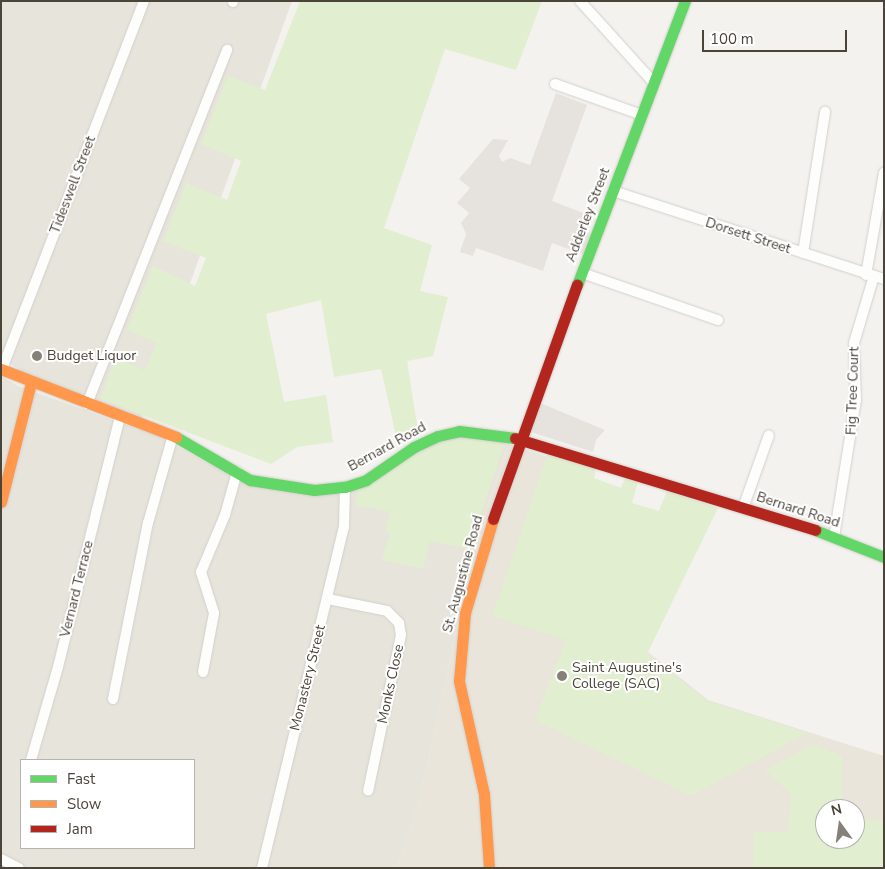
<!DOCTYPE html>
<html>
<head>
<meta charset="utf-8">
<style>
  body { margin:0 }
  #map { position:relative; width:885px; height:869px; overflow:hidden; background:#f4f2ee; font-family:"Nunito Sans",sans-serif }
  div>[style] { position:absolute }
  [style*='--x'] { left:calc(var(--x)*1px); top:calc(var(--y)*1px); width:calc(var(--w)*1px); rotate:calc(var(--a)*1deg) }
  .residential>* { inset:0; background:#e7e4dc }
  .industrial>* { inset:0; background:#e6e2de }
  .education>* { inset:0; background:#eae5da }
  .green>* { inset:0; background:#e1eecf }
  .parking>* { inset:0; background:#e6e3df }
  .roads { filter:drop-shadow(0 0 1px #d2d0cb) drop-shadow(0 0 1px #d2d0cb) }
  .street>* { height:10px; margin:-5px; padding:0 5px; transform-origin:5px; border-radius:5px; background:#fdfdfc }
  .fast>* { height:11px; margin:-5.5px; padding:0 5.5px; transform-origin:5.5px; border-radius:5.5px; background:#63d668 }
  .slow>* { height:11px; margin:-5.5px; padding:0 5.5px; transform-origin:5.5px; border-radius:5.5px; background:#ff974d }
  .jam>* { height:11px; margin:-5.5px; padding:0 5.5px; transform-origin:5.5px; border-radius:5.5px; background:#b3261e }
  .dots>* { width:14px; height:14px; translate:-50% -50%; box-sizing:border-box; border:2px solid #fff; border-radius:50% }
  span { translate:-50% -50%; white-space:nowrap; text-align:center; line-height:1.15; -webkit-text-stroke:4px #fff; paint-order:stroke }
  .street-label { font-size:14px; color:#4b4439 }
  .poi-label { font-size:14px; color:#4b4439 }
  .left { translate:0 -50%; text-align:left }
  .frame { position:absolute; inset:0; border:2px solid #4b4439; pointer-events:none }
  .legend { position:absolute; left:20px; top:759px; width:175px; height:90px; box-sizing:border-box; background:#fff; border:1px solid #b7b4b0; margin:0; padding:6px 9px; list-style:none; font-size:15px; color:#4b4439 }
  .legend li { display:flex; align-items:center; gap:10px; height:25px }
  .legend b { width:25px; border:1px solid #b7b4b0 }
  .north { position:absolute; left:815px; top:799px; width:50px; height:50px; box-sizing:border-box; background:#fff; border:1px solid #b7b4b0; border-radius:50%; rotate:346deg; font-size:14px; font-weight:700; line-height:20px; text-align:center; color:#4b4439 }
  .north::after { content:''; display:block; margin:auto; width:18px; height:22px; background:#868178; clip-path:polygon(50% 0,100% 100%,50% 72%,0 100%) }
  .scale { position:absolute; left:702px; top:30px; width:145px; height:22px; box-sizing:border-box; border:2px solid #4b4439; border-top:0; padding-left:6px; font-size:15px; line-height:18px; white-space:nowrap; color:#4b4439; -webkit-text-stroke:4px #fff; paint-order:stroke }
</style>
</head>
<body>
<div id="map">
  <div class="residential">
    <div style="clip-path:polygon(1px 1px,292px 1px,141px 419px,22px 371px,1px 358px)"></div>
    <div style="clip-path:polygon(evenodd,1px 376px,18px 386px,160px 437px,245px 483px,331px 495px,443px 438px,475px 436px,508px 444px,474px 548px,419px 803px,397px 868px,1px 868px,1px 376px,21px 760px,194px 760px,194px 848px,21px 848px,21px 760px)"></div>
  </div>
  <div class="industrial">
    <div style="clip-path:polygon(556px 93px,587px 105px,552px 201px,586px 214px,584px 231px,593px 234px,585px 255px,552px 243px,543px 271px,476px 248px,473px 256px,460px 252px,466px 234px,461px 223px,469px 213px,457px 203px,470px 188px,459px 179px,493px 139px,508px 140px,499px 156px,502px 162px,510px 158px,530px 165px)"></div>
  </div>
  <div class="education">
    <div style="clip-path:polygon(evenodd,508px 444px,576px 466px,530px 615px,648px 652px,708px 700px,884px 756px,884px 868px,397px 868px,419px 803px,474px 548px,508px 444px,825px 809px,855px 809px,855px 839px,825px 839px,825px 809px)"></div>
  </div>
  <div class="green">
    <div style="clip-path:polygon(300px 1px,542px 1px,516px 70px,445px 49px,384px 228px,432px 245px,420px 291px,448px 297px,433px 356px,407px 361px,418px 431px,396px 436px,381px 369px,334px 377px,321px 300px,266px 314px,284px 402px,326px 395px,333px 442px,297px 447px,271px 464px,100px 399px,116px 358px,145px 370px,157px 343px,127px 330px,153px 266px,195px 286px,206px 258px,163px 241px,186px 183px,227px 200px,241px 161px,201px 144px,228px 76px,265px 90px)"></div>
    <div style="clip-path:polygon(476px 438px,504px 444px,470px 549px,430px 541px,423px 569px,382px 560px,390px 533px,385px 531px,390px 512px,356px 505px,358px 490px,415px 454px,451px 440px)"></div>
    <div style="clip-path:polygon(548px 453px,596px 469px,594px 478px,621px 488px,625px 478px,638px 482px,632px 503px,659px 511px,667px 491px,718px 508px,647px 654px,707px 701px,807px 733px,691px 796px,535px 720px,566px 640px,492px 616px)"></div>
    <div style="clip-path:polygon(814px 744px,842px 756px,842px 809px,825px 809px,825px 839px,855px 839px,855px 817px,884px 821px,884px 868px,753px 868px,754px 832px,788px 832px,791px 794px,765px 770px)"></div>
  </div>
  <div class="parking">
    <div style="clip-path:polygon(538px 402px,605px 430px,596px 440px,593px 452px,531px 432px,528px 429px)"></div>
  </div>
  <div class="roads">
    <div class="street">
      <div style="--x:580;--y:1;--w:110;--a:47.9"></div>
      <div style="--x:233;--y:2;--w:1;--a:-90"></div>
      <div style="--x:555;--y:84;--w:92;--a:19.6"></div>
      <div style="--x:613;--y:191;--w:285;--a:18"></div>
      <div style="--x:803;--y:253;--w:143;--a:-81.1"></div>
      <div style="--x:582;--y:273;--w:144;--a:19.1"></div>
      <div style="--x:866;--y:275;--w:104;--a:-80"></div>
      <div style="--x:2;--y:369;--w:394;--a:-68.9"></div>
      <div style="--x:87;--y:404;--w:381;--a:-68.4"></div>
      <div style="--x:743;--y:508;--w:77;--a:-70.4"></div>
      <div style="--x:834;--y:537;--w:139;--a:-80.9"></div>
      <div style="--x:856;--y:400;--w:57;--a:-92"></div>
      <div style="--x:854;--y:343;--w:70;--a:-73.4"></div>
      <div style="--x:328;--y:599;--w:60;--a:11.5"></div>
      <div style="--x:387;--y:611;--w:17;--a:45"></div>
      <div style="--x:399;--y:623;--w:12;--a:81"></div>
      <div style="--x:401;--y:635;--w:159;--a:101.9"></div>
      <div style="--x:203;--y:672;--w:60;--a:-79.4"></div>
      <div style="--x:214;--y:613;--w:43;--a:-107.6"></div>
      <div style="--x:201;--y:572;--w:62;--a:-67.2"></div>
      <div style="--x:225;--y:515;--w:45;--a:-74.4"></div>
      <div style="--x:113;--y:699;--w:179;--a:-78.8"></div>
      <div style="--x:148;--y:523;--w:91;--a:-74.1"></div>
      <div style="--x:31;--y:760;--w:97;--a:-73.8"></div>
      <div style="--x:58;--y:667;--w:259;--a:-76.1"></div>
      <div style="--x:1;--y:859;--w:20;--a:27"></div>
      <div style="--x:262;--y:868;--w:351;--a:-76.5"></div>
      <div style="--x:344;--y:527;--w:40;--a:-88.6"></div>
    </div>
    <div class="fast">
      <div style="--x:577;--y:285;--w:304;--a:-69.2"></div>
      <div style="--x:176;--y:437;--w:86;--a:30.2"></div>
      <div style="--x:250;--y:480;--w:65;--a:8.9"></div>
      <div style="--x:314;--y:490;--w:31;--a:-6"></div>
      <div style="--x:345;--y:487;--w:22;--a:-18"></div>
      <div style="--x:366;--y:480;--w:58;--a:-34.5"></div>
      <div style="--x:414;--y:447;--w:26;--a:-25"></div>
      <div style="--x:438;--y:436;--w:22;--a:-13"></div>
      <div style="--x:459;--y:431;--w:56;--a:7.1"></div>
      <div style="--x:815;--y:530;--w:74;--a:21.4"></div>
    </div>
    <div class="slow">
      <div style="--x:1;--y:369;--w:188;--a:21.2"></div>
      <div style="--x:1;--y:502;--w:123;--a:-75.9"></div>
      <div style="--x:489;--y:868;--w:74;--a:-93.9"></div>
      <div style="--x:484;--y:794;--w:116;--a:-102.5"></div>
      <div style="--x:459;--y:681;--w:68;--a:-85"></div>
      <div style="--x:465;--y:613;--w:98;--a:-73.4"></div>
    </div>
    <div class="jam">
      <div style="--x:515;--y:438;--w:314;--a:17"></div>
      <div style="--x:493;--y:519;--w:249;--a:-70.3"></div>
    </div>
  </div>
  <div class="dots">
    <div style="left:37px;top:356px;background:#868178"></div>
    <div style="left:562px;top:676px;background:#868178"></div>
  </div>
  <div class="street-label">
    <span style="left:73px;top:185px;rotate:-69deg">Tideswell Street</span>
    <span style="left:588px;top:215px;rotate:-69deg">Adderley Street</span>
    <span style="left:748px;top:236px;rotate:18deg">Dorsett Street</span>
    <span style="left:853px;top:391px;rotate:-88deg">Fig Tree Court</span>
    <span style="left:387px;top:447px;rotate:-29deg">Bernard Road</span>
    <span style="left:798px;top:510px;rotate:18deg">Bernard Road</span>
    <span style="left:463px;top:574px;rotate:-75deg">St. Augustine Road</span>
    <span style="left:77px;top:589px;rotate:-76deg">Vernard Terrace</span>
    <span style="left:308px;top:678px;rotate:-76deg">Monastery Street</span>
    <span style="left:391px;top:684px;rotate:-78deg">Monks Close</span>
  </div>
  <div class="poi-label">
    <span class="left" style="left:47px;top:356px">Budget Liquor</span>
    <span class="left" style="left:572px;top:676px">Saint Augustine's<br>College (SAC)</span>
  </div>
  <div class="frame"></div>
  <ul class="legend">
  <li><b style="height:6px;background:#63d668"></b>Fast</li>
  <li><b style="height:6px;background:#ff974d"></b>Slow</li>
  <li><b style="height:6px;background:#b3261e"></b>Jam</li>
  </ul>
  <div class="north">N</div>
  <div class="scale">100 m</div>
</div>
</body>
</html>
